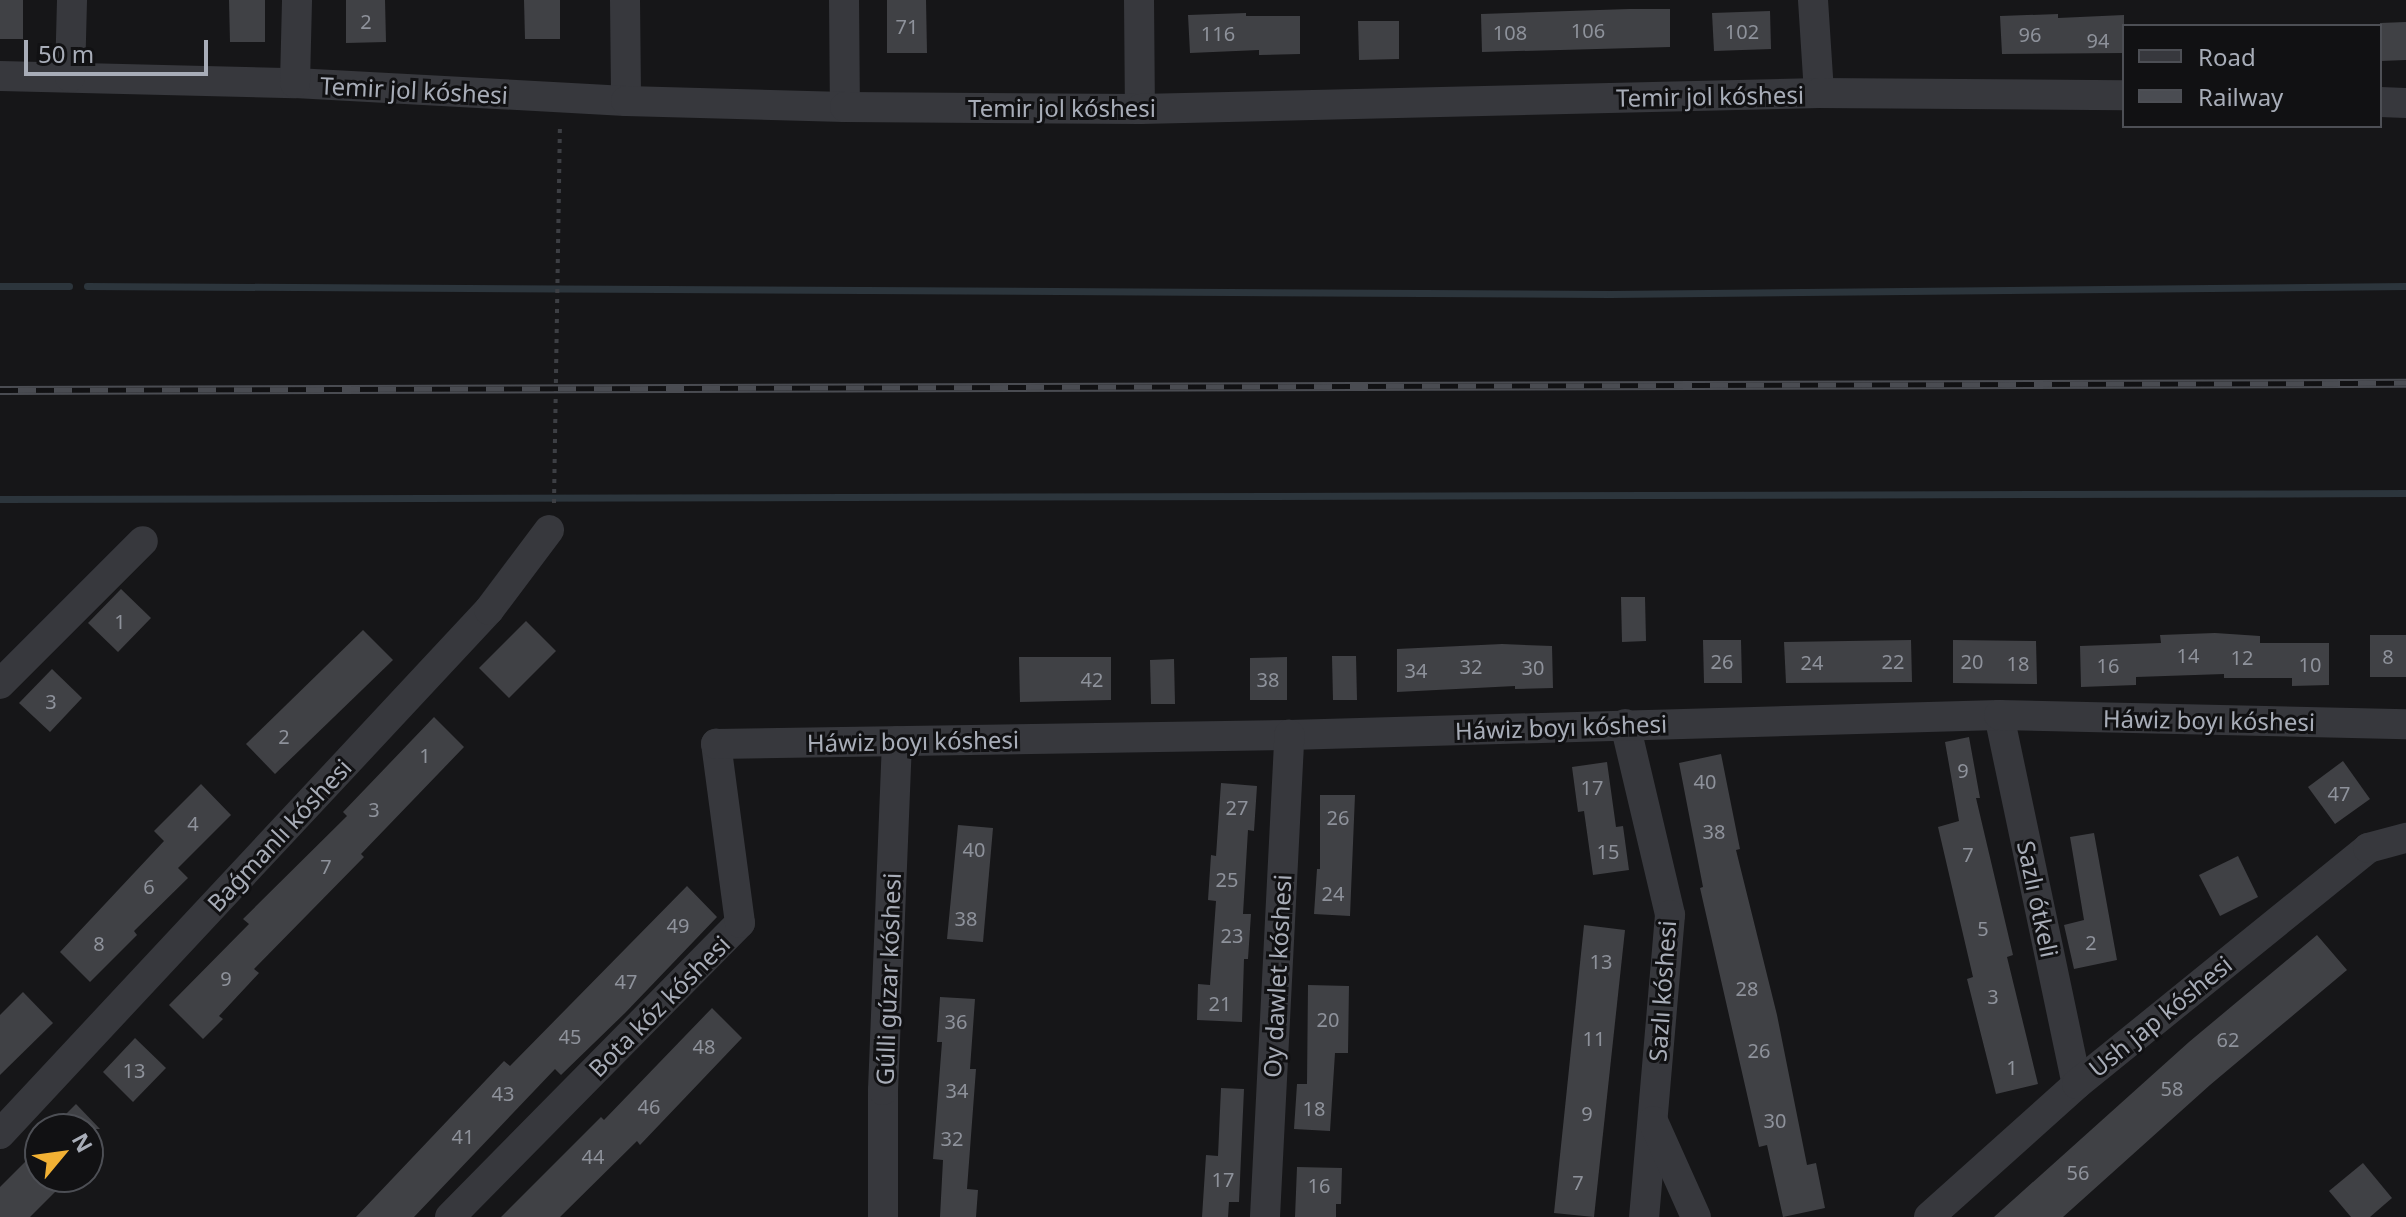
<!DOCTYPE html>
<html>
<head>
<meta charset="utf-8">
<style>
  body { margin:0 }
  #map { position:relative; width:2406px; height:1217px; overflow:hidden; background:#161618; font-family:"Noto Sans",sans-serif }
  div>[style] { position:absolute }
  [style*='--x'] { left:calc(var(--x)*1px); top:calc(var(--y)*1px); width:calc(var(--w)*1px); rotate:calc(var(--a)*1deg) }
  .stream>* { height:7px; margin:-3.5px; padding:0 3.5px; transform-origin:3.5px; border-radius:3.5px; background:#2c353c }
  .building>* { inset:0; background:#404145 }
  .path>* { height:4px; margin-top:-2px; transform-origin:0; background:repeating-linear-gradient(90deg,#3d3f44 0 4px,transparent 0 10px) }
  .minor>* { height:30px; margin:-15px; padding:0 15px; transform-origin:15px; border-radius:15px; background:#37383d }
  .rail>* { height:9px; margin-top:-4.5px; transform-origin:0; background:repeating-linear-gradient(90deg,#111113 0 18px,#4a4c52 0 36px); box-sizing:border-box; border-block:2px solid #4a4c52 }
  span { translate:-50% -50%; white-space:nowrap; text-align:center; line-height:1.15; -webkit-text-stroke:6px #111113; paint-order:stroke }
  .number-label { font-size:20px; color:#8e929b }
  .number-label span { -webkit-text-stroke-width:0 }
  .street-label { font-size:24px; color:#a8adb8 }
  .legend { position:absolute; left:2122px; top:24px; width:260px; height:104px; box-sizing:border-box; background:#111113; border:2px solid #4d4f55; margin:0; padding:10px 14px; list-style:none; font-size:24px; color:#a8adb8 }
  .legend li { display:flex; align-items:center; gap:16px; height:40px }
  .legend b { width:40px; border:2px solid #4d4f55 }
  .north { position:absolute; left:24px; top:1113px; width:80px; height:80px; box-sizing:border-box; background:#111113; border:2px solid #4d4f55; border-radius:50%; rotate:61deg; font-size:22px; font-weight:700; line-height:32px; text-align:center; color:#a8adb8 }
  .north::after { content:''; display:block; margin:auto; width:28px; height:36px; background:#f2b134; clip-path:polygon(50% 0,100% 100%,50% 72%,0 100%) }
  .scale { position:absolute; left:24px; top:40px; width:184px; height:36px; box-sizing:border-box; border:4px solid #a8adb8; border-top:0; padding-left:10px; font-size:24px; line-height:28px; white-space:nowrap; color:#a8adb8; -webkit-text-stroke:6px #111113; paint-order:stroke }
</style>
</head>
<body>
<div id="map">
  <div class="stream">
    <div style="--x:0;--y:286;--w:69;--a:0"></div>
    <div style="--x:87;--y:286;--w:1523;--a:0.3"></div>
    <div style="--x:1610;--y:294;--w:796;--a:-0.58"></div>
    <div style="--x:0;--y:499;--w:2406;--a:-0.14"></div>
  </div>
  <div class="building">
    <div style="clip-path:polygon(0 0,23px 0,23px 39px,0 39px)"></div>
    <div style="clip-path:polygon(229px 0,265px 0,265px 42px,230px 42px)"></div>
    <div style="clip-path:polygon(346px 0,385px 0,386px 42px,346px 43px)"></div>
    <div style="clip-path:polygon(524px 0,560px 0,560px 39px,525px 39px)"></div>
    <div style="clip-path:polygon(887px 0,926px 0,927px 53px,887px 53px)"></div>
    <div style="clip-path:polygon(1629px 9px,1670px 9px,1670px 47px,1482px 52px,1481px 14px)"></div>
    <div style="clip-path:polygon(1770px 11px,1771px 49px,1714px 51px,1712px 13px)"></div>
    <div style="clip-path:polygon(1246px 13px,1246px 16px,1300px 16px,1300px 54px,1259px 55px,1259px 50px,1190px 53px,1188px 15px)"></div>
    <div style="clip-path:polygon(2058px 14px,2058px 18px,2124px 15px,2124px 53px,2002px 54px,2000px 16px)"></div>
    <div style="clip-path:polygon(1358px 21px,1399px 21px,1399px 59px,1359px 60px)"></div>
    <div style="clip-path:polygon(2406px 22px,2406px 60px,2380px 61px,2380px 23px)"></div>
    <div style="clip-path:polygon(121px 589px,151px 618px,118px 652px,88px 623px)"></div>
    <div style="clip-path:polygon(1621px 597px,1645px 597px,1646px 641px,1622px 642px)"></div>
    <div style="clip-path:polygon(526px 621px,556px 651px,509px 698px,479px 668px)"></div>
    <div style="clip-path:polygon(363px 630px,393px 660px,275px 774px,246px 744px)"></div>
    <div style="clip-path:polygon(2215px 633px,2260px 636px,2260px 643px,2329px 643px,2329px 685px,2292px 686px,2292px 678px,2224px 678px,2224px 674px,2136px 677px,2136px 685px,2081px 687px,2080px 646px,2161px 643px,2160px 635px)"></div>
    <div style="clip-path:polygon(2370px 635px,2406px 635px,2406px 677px,2370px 677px)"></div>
    <div style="clip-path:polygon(1703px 640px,1741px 640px,1742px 683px,1704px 683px)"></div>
    <div style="clip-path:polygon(1911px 640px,1912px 682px,1786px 683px,1784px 642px)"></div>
    <div style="clip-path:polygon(1953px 640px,2036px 641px,2037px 684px,1953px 683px)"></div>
    <div style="clip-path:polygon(1502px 644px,1552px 646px,1553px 688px,1515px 689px,1515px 686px,1397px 692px,1397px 649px)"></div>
    <div style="clip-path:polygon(1332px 656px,1356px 656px,1357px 700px,1333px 700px)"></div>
    <div style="clip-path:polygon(1019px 657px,1111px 657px,1111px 700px,1020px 702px)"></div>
    <div style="clip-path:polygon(1287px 657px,1287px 700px,1250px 700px,1250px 658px)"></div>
    <div style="clip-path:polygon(1174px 659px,1175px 704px,1151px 704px,1150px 660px)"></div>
    <div style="clip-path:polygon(52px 669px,82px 698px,50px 732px,19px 703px)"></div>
    <div style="clip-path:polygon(434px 717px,464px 747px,361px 854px,364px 857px,254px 969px,259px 973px,219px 1016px,223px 1019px,203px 1039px,169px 1005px,249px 924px,243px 919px,347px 816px,343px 812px)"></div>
    <div style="clip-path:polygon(1969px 737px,1980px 798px,1976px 798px,2013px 955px,2007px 957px,2038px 1084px,1996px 1094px,1967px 979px,1973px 977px,1938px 827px,1959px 821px,1945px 742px)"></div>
    <div style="clip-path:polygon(1721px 754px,1740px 849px,1736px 850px,1777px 1015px,1807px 1165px,1816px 1163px,1825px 1208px,1783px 1217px,1767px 1145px,1759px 1147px,1700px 888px,1703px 887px,1679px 763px)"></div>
    <div style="clip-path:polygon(2343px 761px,2370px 799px,2335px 824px,2308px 787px)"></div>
    <div style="clip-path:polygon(1607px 762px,1616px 827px,1623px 826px,1629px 870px,1593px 875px,1584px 811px,1578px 812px,1572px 767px)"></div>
    <div style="clip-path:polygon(1221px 783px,1257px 786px,1254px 831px,1248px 830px,1243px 914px,1251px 914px,1248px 959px,1244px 959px,1242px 1022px,1197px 1020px,1198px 984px,1210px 985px,1216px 901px,1208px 900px,1211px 855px,1216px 856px)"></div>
    <div style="clip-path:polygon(201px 784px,231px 815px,178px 868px,188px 878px,134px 931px,137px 935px,90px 982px,60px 952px,164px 841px,154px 831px)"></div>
    <div style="clip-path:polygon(1320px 795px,1355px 795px,1350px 916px,1314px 914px,1317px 869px,1320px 869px)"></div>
    <div style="clip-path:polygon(958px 825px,993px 828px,983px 942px,947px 939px)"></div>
    <div style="clip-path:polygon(2094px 833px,2117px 960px,2074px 969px,2064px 925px,2084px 920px,2070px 837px)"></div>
    <div style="clip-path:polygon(2238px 856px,2258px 897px,2220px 916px,2199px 875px)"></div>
    <div style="clip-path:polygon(687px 886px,717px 917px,625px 1013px,561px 1075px,555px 1069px,414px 1217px,356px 1217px,504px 1061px,510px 1066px)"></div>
    <div style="clip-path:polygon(1584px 925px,1625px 930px,1594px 1217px,1554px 1213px)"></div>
    <div style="clip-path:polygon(2317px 935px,2347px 970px,2210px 1085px,2063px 1217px,1994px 1217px,2189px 1042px)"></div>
    <div style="clip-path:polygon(1308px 985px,1349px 986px,1348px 1053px,1335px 1053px,1330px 1131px,1294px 1129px,1297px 1084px,1307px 1084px)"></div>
    <div style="clip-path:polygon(23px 992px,53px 1023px,0 1075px,0 1015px)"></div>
    <div style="clip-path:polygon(940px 997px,975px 999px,970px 1069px,976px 1069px,967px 1189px,978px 1190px,976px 1217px,940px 1217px,943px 1160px,933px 1159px,942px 1042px,937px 1042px)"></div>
    <div style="clip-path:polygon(712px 1008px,742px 1038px,640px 1145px,637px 1141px,560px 1217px,501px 1217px,601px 1117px,604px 1120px)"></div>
    <div style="clip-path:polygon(135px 1038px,166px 1068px,133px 1102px,103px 1072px)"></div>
    <div style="clip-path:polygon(1221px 1088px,1244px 1089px,1239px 1202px,1229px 1202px,1228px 1217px,1202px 1217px,1206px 1155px,1218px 1156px)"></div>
    <div style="clip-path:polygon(76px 1104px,100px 1129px,51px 1129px)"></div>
    <div style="clip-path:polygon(40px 1147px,40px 1177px,51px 1177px,60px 1187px,30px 1217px,0 1217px,0 1187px)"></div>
    <div style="clip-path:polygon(2363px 1163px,2392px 1198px,2370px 1217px,2351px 1217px,2329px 1191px)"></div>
    <div style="clip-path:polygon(1297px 1167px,1342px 1168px,1341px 1204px,1336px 1204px,1336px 1217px,1295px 1217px)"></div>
  </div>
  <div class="path">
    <div style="--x:554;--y:503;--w:379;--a:-89.1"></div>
  </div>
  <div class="minor">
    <div style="--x:625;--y:0;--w:101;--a:89.4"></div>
    <div style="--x:844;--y:0;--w:107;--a:89.5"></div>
    <div style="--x:1139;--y:0;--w:109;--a:89.5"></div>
    <div style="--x:1813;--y:0;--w:93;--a:86.3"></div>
    <div style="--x:0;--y:76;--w:295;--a:1.4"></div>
    <div style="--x:295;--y:83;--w:331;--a:3.1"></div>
    <div style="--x:626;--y:101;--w:219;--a:1.6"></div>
    <div style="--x:845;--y:107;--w:295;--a:0.4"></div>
    <div style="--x:1140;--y:109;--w:679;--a:-1.35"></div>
    <div style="--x:1819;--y:93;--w:305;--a:0.4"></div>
    <div style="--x:70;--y:77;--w:77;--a:-88.5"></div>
    <div style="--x:295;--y:83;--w:83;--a:-88.6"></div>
    <div style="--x:2380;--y:102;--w:26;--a:2"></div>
    <div style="--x:0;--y:684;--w:202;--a:-45"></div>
    <div style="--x:1999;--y:715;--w:377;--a:78.1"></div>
    <div style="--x:1625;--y:724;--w:196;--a:76.7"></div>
    <div style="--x:1670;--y:915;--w:303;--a:94.9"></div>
    <div style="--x:1653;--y:1121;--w:105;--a:65.9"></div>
    <div style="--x:0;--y:1134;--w:717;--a:-46.98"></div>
    <div style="--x:489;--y:610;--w:100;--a:-53.1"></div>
    <div style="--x:450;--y:1217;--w:413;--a:-45.4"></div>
    <div style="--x:740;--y:923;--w:181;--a:-97.6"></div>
    <div style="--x:716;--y:744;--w:573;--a:-0.9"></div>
    <div style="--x:1289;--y:735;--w:710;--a:-1.61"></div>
    <div style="--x:1999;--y:715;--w:407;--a:1.3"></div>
    <div style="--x:883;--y:1217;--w:127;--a:-90"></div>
    <div style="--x:883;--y:1090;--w:349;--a:-87.7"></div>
    <div style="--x:1265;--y:1217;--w:483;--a:-87.1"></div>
    <div style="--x:1929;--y:1217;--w:199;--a:-41.9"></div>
    <div style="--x:2077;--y:1084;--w:375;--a:-39"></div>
    <div style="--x:2368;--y:848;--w:39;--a:-15"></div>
  </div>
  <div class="rail">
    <div style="--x:0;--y:390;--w:2406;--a:-0.17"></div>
  </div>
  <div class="number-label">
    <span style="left:366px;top:21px">2</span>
    <span style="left:907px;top:26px">71</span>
    <span style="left:1588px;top:30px">106</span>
    <span style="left:1742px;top:31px">102</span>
    <span style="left:1510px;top:32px">108</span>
    <span style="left:1218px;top:33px">116</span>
    <span style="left:2030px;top:34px">96</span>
    <span style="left:2098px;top:40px">94</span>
    <span style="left:120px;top:621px">1</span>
    <span style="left:2188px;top:655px">14</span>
    <span style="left:2388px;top:656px">8</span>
    <span style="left:2242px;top:657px">12</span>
    <span style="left:1722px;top:661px">26</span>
    <span style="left:1893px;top:661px">22</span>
    <span style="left:1972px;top:661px">20</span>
    <span style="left:1812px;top:662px">24</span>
    <span style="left:2018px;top:663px">18</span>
    <span style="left:2310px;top:664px">10</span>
    <span style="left:2108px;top:665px">16</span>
    <span style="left:1471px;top:666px">32</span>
    <span style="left:1533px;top:667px">30</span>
    <span style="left:1416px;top:670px">34</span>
    <span style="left:1092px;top:679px">42</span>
    <span style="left:1268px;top:679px">38</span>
    <span style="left:51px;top:701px">3</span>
    <span style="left:284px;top:736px">2</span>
    <span style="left:425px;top:755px">1</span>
    <span style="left:1963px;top:770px">9</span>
    <span style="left:1705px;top:781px">40</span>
    <span style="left:1592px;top:787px">17</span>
    <span style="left:2339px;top:793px">47</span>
    <span style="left:1237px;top:807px">27</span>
    <span style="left:374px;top:809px">3</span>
    <span style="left:1338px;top:817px">26</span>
    <span style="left:193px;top:823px">4</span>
    <span style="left:1714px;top:831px">38</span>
    <span style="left:974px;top:849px">40</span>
    <span style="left:1608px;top:851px">15</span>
    <span style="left:1968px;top:854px">7</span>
    <span style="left:326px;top:866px">7</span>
    <span style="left:1227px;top:879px">25</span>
    <span style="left:149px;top:886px">6</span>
    <span style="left:1333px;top:893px">24</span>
    <span style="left:966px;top:918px">38</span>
    <span style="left:678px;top:925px">49</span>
    <span style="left:1983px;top:928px">5</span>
    <span style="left:1232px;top:935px">23</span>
    <span style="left:2091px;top:942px">2</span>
    <span style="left:99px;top:943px">8</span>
    <span style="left:1601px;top:961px">13</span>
    <span style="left:226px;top:978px">9</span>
    <span style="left:626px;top:981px">47</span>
    <span style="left:1747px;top:988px">28</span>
    <span style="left:1993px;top:996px">3</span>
    <span style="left:1220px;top:1003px">21</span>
    <span style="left:1328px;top:1019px">20</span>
    <span style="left:956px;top:1021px">36</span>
    <span style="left:570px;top:1036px">45</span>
    <span style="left:1594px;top:1038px">11</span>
    <span style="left:2228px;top:1039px">62</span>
    <span style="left:704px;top:1046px">48</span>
    <span style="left:1759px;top:1050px">26</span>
    <span style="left:2012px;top:1067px">1</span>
    <span style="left:134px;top:1070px">13</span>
    <span style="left:2172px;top:1088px">58</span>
    <span style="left:957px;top:1090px">34</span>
    <span style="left:503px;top:1093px">43</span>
    <span style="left:649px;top:1106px">46</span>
    <span style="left:1314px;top:1108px">18</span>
    <span style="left:1587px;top:1113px">9</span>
    <span style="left:1775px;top:1120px">30</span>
    <span style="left:463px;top:1136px">41</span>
    <span style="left:952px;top:1138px">32</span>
    <span style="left:593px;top:1156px">44</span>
    <span style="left:2078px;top:1172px">56</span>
    <span style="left:1223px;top:1179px">17</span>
    <span style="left:1578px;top:1182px">7</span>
    <span style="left:1319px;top:1185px">16</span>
  </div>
  <div class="street-label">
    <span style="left:414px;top:90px;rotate:3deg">Temir jol kóshesi</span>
    <span style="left:1710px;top:96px;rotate:-1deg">Temir jol kóshesi</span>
    <span style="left:1062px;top:108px">Temir jol kóshesi</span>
    <span style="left:2209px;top:720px;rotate:1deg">Háwiz boyı kóshesi</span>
    <span style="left:1561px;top:727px;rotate:-2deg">Háwiz boyı kóshesi</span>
    <span style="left:913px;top:741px;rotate:-1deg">Háwiz boyı kóshesi</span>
    <span style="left:279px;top:835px;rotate:-47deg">Baǵmanlı kóshesi</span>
    <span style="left:2038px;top:899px;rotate:78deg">Sazlı ótkeli</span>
    <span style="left:1277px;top:976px;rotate:-87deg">Oy dawlet kóshesi</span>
    <span style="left:888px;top:979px;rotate:-88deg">Gúlli gúzar kóshesi</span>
    <span style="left:1662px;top:991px;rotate:-86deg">Sazlı kóshesi</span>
    <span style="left:659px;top:1006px;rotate:-45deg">Bota kóz kóshesi</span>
    <span style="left:2160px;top:1016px;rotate:-39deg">Ush jap kóshesi</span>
  </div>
  <ul class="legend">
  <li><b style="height:10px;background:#37383d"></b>Road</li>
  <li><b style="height:10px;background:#4a4c52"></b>Railway</li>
  </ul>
  <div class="north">N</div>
  <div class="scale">50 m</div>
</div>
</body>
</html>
